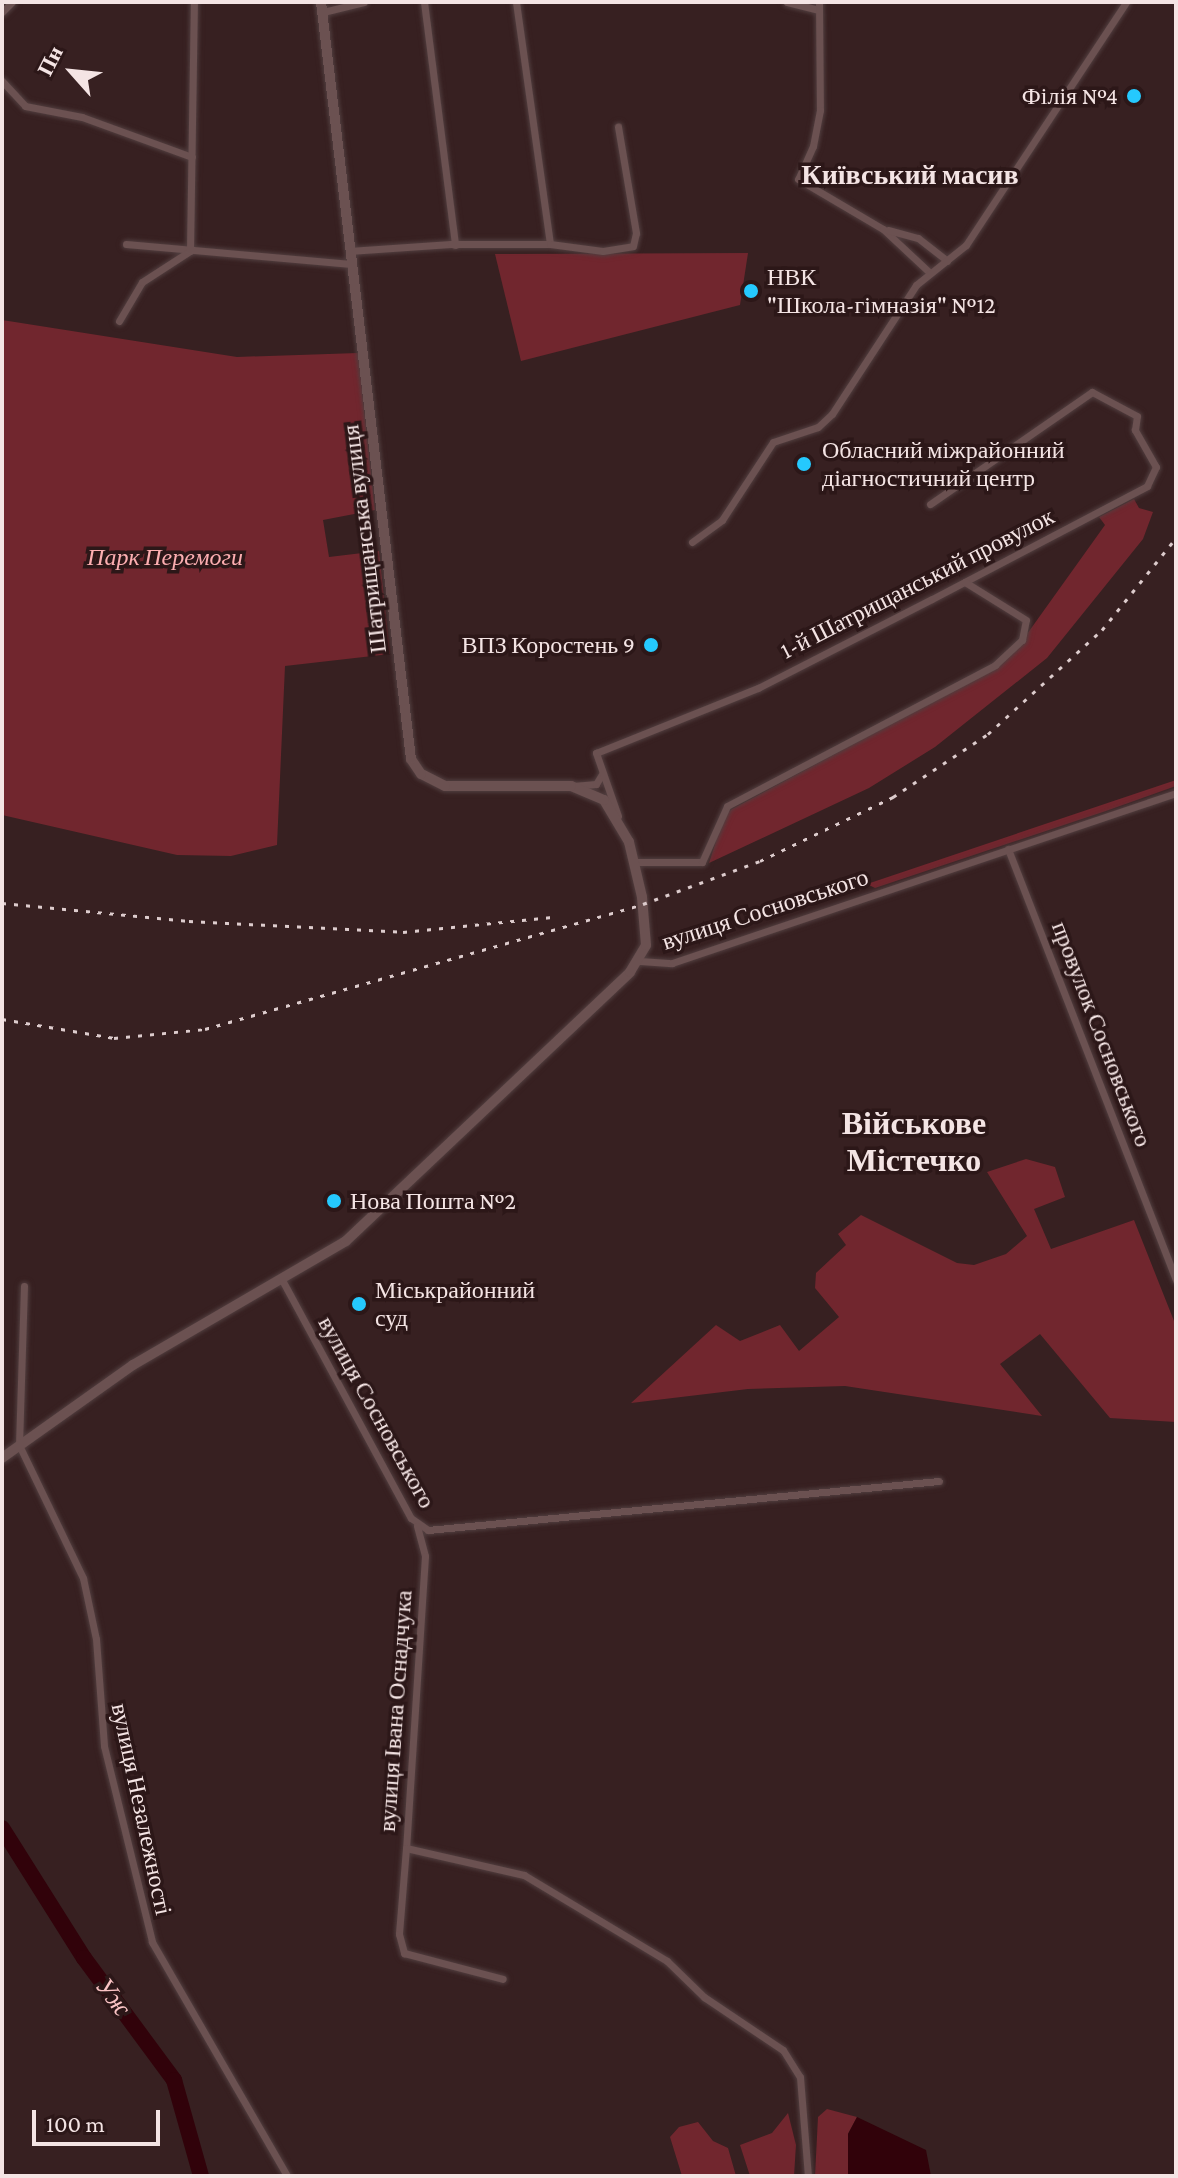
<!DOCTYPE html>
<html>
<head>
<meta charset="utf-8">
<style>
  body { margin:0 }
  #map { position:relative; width:1178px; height:2178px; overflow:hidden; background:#372021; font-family:"Crimson Pro",serif }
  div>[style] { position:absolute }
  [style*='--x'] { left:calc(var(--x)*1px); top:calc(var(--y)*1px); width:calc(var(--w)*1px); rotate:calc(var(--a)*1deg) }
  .green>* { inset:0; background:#71262e }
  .water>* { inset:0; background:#31020a }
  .river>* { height:16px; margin:-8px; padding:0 8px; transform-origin:8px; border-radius:8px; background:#31020a }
  .roads { filter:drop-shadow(0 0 2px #513e3f) drop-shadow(0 0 2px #513e3f) }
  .street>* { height:7px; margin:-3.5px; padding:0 3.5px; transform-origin:3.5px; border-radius:3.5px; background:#6b5151 }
  .secondary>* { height:10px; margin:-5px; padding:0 5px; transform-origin:5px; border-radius:5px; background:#6b5151 }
  .rail>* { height:3px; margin-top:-1.5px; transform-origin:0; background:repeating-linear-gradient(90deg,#ddcccd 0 4px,transparent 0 12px) }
  .dots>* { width:22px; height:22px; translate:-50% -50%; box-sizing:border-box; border:4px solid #2c1718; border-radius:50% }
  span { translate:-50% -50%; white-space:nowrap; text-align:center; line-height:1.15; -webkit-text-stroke:7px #2c1718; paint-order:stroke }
  .poi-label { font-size:24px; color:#f4e4e4 }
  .right { translate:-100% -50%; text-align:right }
  .left { translate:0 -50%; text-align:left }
  .street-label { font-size:24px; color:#f4e4e4 }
  .park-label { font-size:24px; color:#fdaeb1; font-style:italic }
  .water-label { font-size:26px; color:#fcc5c6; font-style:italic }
  .quarter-label { font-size:28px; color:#f4e4e4; font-weight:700 }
  .district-label { font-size:32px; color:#f4e4e4; font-weight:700 }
  .frame { position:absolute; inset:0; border:4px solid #f4e4e4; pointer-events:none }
  .north { position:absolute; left:32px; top:32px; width:80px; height:80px; -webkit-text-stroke:6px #2c1718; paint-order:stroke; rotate:297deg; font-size:22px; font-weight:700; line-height:32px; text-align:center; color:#f4e4e4 }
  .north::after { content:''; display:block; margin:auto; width:28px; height:36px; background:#f4e4e4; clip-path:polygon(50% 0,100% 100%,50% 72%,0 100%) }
  .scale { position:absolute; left:32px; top:2110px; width:128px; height:36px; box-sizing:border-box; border:4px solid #f4e4e4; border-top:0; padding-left:10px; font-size:24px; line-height:28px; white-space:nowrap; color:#f4e4e4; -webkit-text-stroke:6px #2c1718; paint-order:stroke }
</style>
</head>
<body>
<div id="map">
  <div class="green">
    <div style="clip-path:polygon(748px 253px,740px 305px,521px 361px,495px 254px)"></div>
    <div style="clip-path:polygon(2px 320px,237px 357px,358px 353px,375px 510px,323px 520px,329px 557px,379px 551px,390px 654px,285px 666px,277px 845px,231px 856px,177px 855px,2px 815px)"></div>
    <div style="clip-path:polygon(1134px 499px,1139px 508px,1153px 512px,1143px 539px,1047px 658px,935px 747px,869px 788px,709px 863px,724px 816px,732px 809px,996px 668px,1017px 648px,1105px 525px,1099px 517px)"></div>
    <div style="clip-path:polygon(1176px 780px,1176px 786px,1106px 811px,875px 888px,867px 884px)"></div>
    <div style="clip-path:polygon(1026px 1159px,1055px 1167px,1065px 1197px,1034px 1209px,1051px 1249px,1134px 1220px,1176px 1326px,1176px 1422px,1110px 1418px,1040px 1334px,1000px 1364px,1042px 1416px,845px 1386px,748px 1389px,631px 1403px,716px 1325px,740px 1341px,780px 1325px,799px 1351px,839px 1317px,815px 1288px,816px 1273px,846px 1245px,838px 1234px,861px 1215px,957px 1263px,974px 1265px,1006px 1254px,1027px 1236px,987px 1172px)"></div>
    <div style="clip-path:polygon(827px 2109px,857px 2117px,848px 2134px,848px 2176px,815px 2176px,818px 2117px)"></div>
    <div style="clip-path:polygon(788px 2113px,796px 2145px,794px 2176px,750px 2176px,740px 2145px,772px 2133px)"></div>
    <div style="clip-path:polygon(698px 2122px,713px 2141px,728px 2148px,736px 2176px,682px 2176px,670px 2137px,679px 2127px)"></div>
  </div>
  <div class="water">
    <div style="clip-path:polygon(857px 2117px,926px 2150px,931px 2176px,848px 2176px,848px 2134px)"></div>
  </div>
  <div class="river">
    <div style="--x:2;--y:1828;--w:154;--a:57.8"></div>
    <div style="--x:84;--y:1958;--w:152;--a:53.6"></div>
    <div style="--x:174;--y:2080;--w:100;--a:74.3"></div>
  </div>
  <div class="roads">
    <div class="street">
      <div style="--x:424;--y:2;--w:245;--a:82.7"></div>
      <div style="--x:516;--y:2;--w:244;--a:82"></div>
      <div style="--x:787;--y:2;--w:33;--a:14"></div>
      <div style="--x:819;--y:2;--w:108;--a:89.5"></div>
      <div style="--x:820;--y:110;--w:37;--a:101"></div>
      <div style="--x:813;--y:146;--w:36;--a:114"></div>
      <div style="--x:798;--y:179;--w:99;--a:30.5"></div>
      <div style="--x:883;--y:229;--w:63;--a:43.1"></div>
      <div style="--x:2;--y:12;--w:14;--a:-45"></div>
      <div style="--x:323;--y:12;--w:42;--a:-13.7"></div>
      <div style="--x:2;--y:81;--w:34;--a:47"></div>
      <div style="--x:25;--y:106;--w:58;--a:10.9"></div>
      <div style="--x:82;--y:117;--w:117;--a:20"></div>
      <div style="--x:888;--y:230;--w:31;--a:15"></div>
      <div style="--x:918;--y:238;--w:37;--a:38"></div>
      <div style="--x:126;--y:244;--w:226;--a:5.1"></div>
      <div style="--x:349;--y:251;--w:102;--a:-3.9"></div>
      <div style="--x:451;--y:244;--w:99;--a:0"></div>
      <div style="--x:550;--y:244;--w:53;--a:7.5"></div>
      <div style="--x:603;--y:251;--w:30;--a:-9"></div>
      <div style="--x:633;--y:246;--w:13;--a:-77"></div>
      <div style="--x:636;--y:233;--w:108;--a:-99.6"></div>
      <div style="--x:119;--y:321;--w:45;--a:-59.5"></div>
      <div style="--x:142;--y:282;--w:57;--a:-32.9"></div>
      <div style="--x:190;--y:251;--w:249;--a:-89.1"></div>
      <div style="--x:692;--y:542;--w:37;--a:-36"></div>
      <div style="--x:722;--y:520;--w:93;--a:-56.8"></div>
      <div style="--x:773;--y:442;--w:47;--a:-18.4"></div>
      <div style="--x:818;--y:427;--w:19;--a:-43"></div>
      <div style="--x:832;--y:414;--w:154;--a:-56.9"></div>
      <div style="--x:916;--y:285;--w:64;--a:-38.7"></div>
      <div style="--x:966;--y:245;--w:291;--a:-56.6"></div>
      <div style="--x:573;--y:786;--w:23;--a:-5"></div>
      <div style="--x:596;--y:784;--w:12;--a:-59"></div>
      <div style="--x:618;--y:816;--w:67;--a:-109.2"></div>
      <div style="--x:596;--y:753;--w:175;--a:-21.9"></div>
      <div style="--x:758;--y:688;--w:195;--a:-27.1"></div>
      <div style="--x:932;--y:599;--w:243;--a:-27.7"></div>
      <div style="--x:1147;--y:486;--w:21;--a:-65"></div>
      <div style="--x:1156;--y:467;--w:43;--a:-119.6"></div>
      <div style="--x:1135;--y:430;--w:14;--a:-82"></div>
      <div style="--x:1137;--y:416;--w:51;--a:-151.9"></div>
      <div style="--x:1092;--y:392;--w:197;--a:145.3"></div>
      <div style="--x:1008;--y:849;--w:462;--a:68.7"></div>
      <div style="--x:633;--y:862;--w:69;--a:0"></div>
      <div style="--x:702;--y:862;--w:61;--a:-65.9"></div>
      <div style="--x:727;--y:806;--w:303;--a:-27.7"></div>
      <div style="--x:995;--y:665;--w:37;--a:-43"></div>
      <div style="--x:1022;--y:640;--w:20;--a:-79"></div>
      <div style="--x:1026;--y:620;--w:72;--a:-148.1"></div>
      <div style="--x:640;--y:961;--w:32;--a:4"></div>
      <div style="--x:672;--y:963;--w:532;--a:-18.64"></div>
      <div style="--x:281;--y:1278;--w:273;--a:61.6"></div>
      <div style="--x:411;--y:1518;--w:21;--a:35"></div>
      <div style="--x:428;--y:1530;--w:513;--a:-5.48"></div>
      <div style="--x:24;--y:1286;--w:159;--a:91.8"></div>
      <div style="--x:19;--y:1445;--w:148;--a:64.3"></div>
      <div style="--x:83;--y:1578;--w:62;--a:78"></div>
      <div style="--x:96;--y:1639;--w:107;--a:85.7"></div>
      <div style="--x:104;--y:1746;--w:202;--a:76.2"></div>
      <div style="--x:152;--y:1942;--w:270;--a:60"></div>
      <div style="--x:417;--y:1526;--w:31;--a:75"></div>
      <div style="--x:425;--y:1556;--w:293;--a:93.7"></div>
      <div style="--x:406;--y:1848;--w:121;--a:12.9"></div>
      <div style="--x:524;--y:1875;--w:167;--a:31"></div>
      <div style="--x:667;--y:1961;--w:52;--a:44.2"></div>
      <div style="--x:704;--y:1997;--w:95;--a:33.9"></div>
      <div style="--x:783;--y:2050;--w:32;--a:58"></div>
      <div style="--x:800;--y:2077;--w:99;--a:85.4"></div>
      <div style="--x:406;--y:1848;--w:86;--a:94.7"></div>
      <div style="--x:399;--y:1934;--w:20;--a:75"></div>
      <div style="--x:404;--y:1953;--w:102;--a:14.7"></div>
    </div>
    <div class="secondary">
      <div style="--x:2;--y:1458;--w:161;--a:-35.4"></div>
      <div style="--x:133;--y:1365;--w:246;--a:-30.2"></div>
      <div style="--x:346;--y:1241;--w:391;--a:-43.4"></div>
      <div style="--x:630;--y:972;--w:31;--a:-59"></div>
      <div style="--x:646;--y:945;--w:48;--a:-94.8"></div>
      <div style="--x:642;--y:897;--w:57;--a:-103.3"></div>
      <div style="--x:629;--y:842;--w:49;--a:-120.8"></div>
      <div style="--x:604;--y:800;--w:36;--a:-157"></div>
      <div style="--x:571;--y:786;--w:126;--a:180"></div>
      <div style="--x:445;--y:786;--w:27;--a:-153"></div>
      <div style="--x:421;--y:774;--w:18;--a:-124"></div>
      <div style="--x:411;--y:759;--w:762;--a:-96.78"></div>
    </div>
  </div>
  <div class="rail">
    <div style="--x:2;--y:903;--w:188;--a:5.5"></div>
    <div style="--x:189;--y:921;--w:214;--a:2.9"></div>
    <div style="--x:403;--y:932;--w:150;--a:-5.7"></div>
    <div style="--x:2;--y:1019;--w:114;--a:9.6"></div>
    <div style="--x:114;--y:1038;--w:91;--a:-5.6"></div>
    <div style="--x:205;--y:1029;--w:455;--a:-15.9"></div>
    <div style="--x:643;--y:904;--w:125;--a:-20.2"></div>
    <div style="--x:760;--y:861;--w:148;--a:-25.7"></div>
    <div style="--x:893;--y:797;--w:114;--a:-33.6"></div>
    <div style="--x:988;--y:734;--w:154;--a:-42.4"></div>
    <div style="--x:1102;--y:630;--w:118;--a:-51.2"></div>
  </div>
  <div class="dots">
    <div style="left:1134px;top:96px;background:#25c9fe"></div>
    <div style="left:751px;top:291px;background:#25c9fe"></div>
    <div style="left:804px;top:464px;background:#25c9fe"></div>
    <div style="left:651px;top:645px;background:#25c9fe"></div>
    <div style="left:334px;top:1201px;background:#25c9fe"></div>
    <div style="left:359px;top:1304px;background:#25c9fe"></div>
  </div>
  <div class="poi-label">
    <span class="right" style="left:1118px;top:96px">Філія №4</span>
    <span class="left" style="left:767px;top:291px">НВК<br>"Школа-гімназія" №12</span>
    <span class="left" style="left:822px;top:464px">Обласний міжрайонний<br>діагностичний центр</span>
    <span class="right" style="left:635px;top:645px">ВПЗ Коростень 9</span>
    <span class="left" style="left:350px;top:1201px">Нова Пошта №2</span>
    <span class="left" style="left:375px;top:1304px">Міськрайонний<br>суд</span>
  </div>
  <div class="street-label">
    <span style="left:364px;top:539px;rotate:-97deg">Шатрищанська вулиця</span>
    <span style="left:917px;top:583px;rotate:-27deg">1-й Шатрищанський провулок</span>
    <span style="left:765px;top:909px;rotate:-18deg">вулиця Сосновського</span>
    <span style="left:1102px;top:1034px;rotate:69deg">провулок Сосновського</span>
    <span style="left:377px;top:1412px;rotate:61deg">вулиця Сосновського</span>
    <span style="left:395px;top:1711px;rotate:-86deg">вулиця Івана Оснадчука</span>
    <span style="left:142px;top:1809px;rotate:78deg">вулиця Незалежності</span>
  </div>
  <div class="park-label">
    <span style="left:165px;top:557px">Парк Перемоги</span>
  </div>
  <div class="water-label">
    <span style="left:113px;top:1997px;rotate:53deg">Уж</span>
  </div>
  <div class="quarter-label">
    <span style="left:910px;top:175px">Київський масив</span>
  </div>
  <div class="district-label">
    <span style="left:914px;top:1142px">Військове<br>Містечко</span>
  </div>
  <div class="frame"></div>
  <div class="north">Пн</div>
  <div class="scale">100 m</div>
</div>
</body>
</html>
